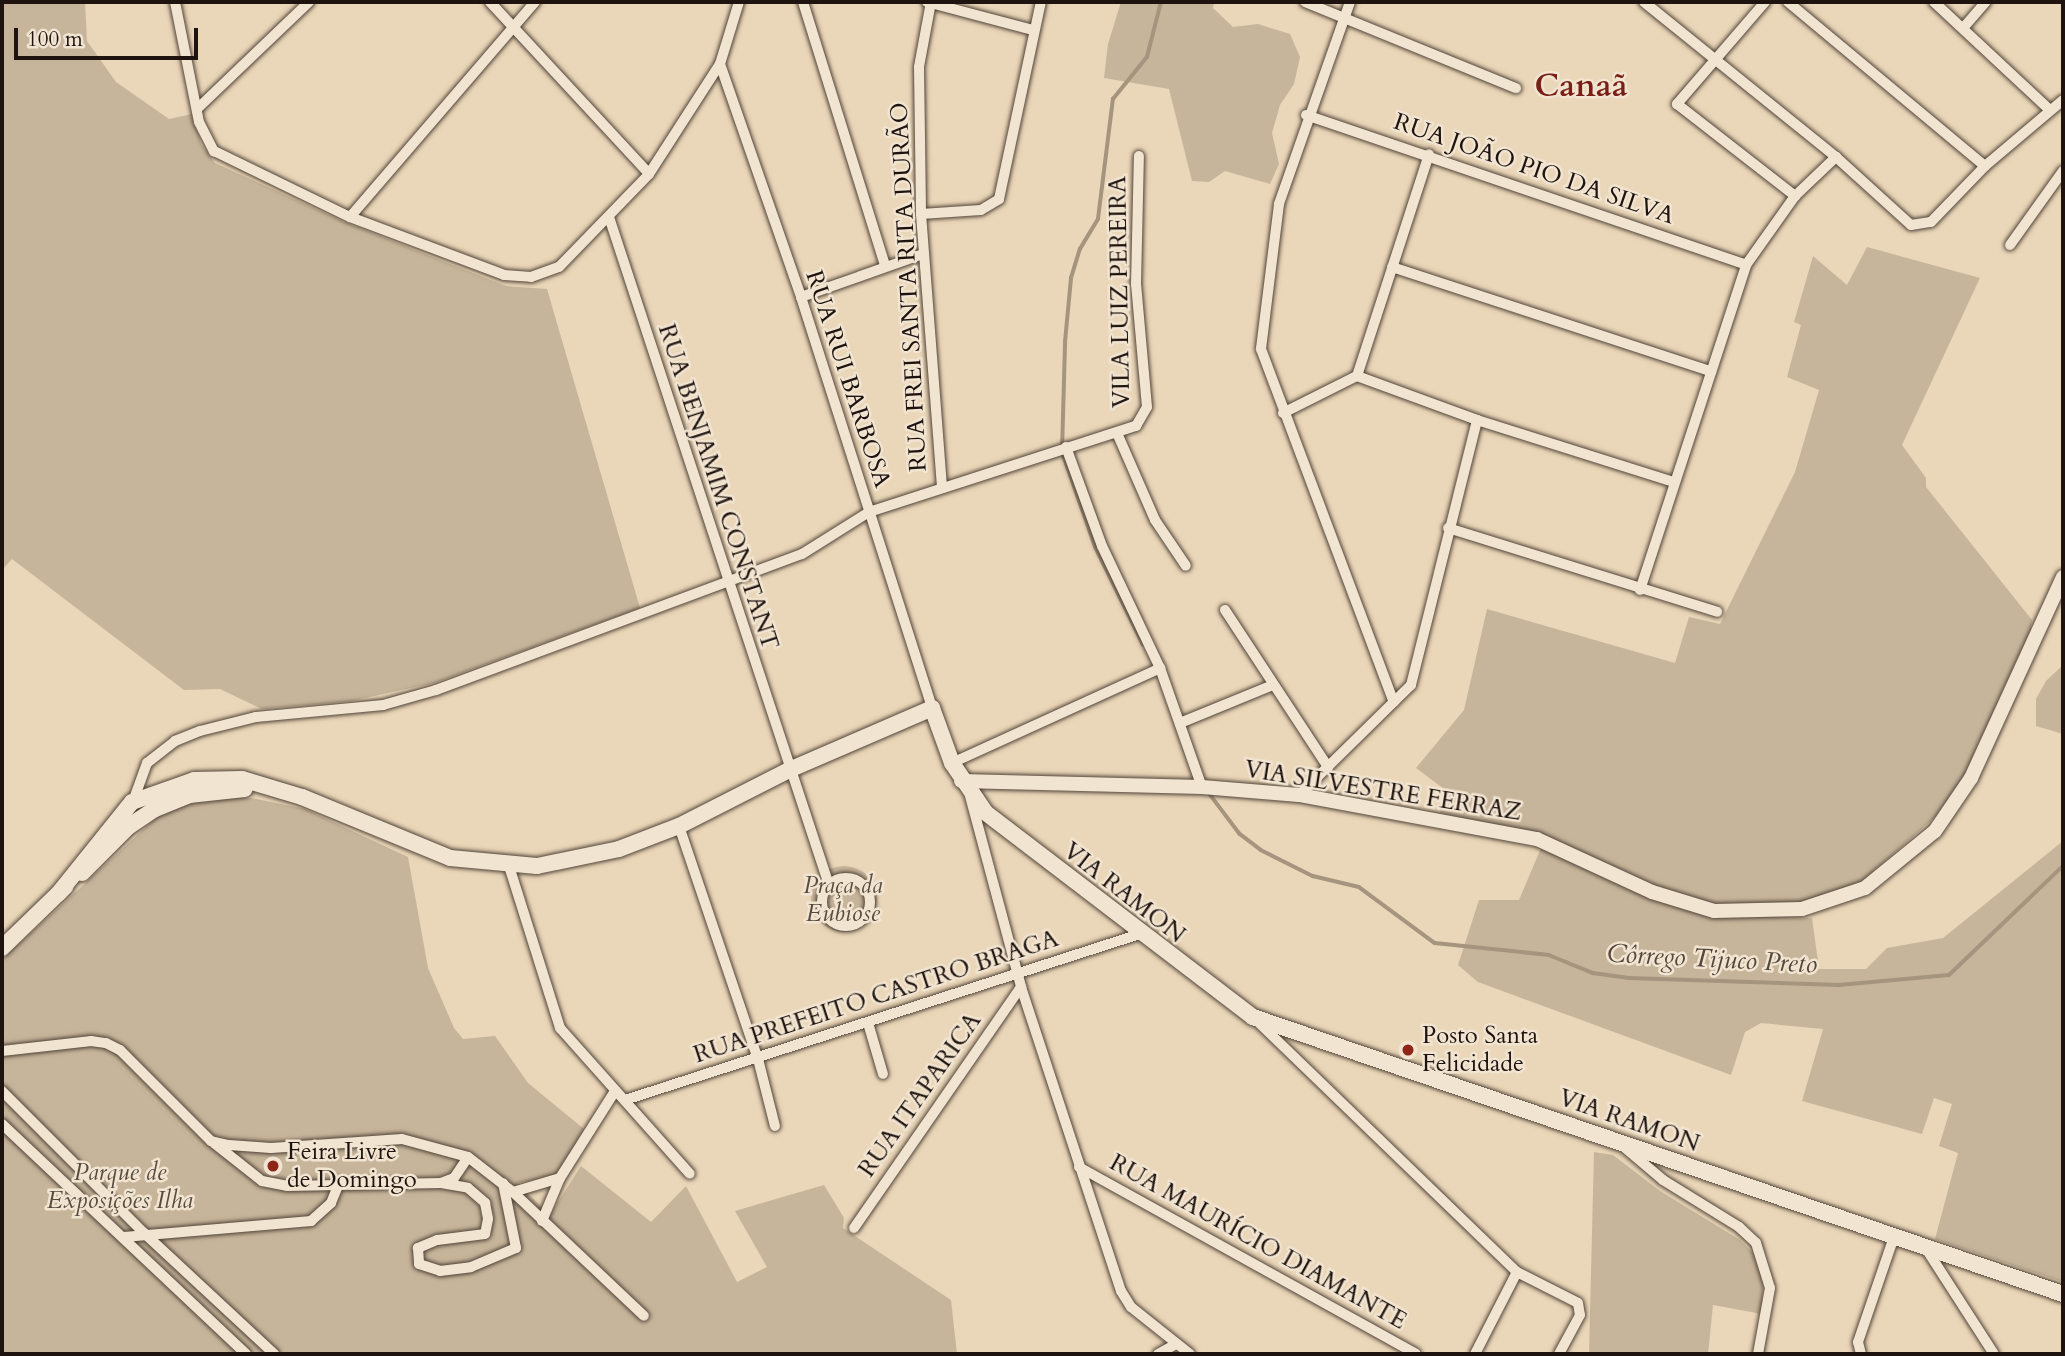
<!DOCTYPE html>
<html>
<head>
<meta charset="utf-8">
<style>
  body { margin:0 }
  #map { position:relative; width:2065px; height:1356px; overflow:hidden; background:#ead6b8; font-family:Cardo,serif }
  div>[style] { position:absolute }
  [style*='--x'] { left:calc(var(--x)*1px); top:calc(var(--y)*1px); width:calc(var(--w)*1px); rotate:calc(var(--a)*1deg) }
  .green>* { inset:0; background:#c7b59b }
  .round { border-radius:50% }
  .stream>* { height:3.5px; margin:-1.75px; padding:0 1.75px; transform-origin:1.75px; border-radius:1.75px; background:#a5947e }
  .roads { filter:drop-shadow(0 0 2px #514438) drop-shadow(0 0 2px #514438) }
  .minor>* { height:10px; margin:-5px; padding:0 5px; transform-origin:5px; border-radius:5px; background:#f1e4d1 }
  .minor>.ring { margin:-5px; padding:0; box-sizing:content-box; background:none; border:10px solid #f1e4d1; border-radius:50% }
  .tertiary>* { height:14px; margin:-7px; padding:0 7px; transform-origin:7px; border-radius:7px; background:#f1e4d1 }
  .secondary>* { height:16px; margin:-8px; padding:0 8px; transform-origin:8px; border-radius:8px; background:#f1e4d1 }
  .dots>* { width:19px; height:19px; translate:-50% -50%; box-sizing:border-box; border:4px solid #f1e4d1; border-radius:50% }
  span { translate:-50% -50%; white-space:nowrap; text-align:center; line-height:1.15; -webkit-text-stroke:5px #f1e4d1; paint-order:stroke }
  .street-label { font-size:24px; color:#1e130e }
  .park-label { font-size:24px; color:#594c3f; font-style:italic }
  .poi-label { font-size:24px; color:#1e130e }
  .left { translate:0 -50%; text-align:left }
  .water-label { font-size:26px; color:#54473b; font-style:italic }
  .district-label { font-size:32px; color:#7a1f14; font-weight:700 }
  .frame { position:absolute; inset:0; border:4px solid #1e130e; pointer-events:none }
  .scale { position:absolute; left:14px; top:28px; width:184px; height:32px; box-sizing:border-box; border:4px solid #1e130e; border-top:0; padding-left:9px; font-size:21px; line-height:24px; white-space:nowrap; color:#1e130e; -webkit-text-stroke:5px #f1e4d1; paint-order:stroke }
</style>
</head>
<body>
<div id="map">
  <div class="green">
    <div style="clip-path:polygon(6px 2px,85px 2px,87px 41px,116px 82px,169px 119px,192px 114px,201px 144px,215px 163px,344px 222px,506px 286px,547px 289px,640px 608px,434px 683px,351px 701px,262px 709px,220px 689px,184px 690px,12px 559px,2px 570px,2px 5px)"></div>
    <div style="clip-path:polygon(1121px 2px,1214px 2px,1213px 8px,1233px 27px,1258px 24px,1290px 34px,1300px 57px,1294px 84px,1280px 105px,1272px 133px,1279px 164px,1270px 184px,1225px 171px,1209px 182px,1192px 181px,1169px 89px,1104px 78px,1108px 44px)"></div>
    <div style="clip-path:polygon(1867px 247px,1980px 278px,1902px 445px,1926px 478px,1926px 487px,2032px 620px,2030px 637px,1974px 763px,1943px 810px,1861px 882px,1799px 905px,1727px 908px,1674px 895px,1536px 834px,1440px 813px,1444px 789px,1416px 768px,1464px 710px,1487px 609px,1675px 663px,1689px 617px,1720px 624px,1795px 472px,1819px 390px,1787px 377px,1801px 325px,1794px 322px,1813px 256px,1847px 285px)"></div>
    <div style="clip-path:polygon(2063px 665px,2063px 734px,2036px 726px,2036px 699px,2046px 681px)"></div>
    <div style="clip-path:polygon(222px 798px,251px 798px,305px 809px,408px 857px,428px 968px,454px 1028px,463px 1039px,495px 1036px,528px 1083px,584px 1129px,558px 1175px,517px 1183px,550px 1215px,581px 1166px,651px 1222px,686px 1186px,737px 1282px,767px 1267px,735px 1211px,824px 1185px,844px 1218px,843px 1228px,951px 1300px,957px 1354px,2px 1354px,2px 960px,157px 817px,174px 807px)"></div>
    <div style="clip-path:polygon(2063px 841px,2063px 1282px,1935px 1239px,1958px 1153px,1939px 1146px,1952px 1104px,1934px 1098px,1922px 1134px,1802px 1101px,1823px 1029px,1761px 1023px,1745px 1032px,1731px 1075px,1478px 982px,1458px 965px,1479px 900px,1519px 900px,1541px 848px,1634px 891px,1703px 915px,1812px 918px,1819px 969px,1866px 969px,1887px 948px,1943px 938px)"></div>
    <div class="round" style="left:811px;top:866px;width:66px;height:66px"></div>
    <div style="clip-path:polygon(1594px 1152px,1613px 1155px,1660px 1191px,1740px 1240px,1755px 1255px,1763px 1274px,1762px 1314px,1713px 1305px,1708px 1354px,1589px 1354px)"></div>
  </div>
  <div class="stream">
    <div style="--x:1143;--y:645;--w:109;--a:-116.1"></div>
    <div style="--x:1095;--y:547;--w:101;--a:-109.2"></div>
    <div style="--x:1062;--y:452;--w:110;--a:-88.4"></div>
    <div style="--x:1065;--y:342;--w:64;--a:-84.6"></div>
    <div style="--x:1071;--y:278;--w:30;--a:-73"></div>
    <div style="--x:1080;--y:249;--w:35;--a:-59"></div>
    <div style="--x:1098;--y:219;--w:121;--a:-82.9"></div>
    <div style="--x:1113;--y:99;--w:54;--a:-51"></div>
    <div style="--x:1147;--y:57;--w:57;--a:-75.7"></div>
    <div style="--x:1209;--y:793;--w:51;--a:52.9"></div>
    <div style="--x:1240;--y:834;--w:26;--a:37"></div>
    <div style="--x:1261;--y:850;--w:58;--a:26.6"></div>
    <div style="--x:1313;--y:876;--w:47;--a:13.4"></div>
    <div style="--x:1359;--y:887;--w:94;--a:36.4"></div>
    <div style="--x:1435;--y:943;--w:115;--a:6"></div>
    <div style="--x:1549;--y:955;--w:48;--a:22.2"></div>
    <div style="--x:1593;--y:973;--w:36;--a:8"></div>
    <div style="--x:1629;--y:978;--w:210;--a:1.9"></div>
    <div style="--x:1839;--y:985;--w:110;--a:-5.2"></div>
    <div style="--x:1949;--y:975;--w:158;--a:-43.7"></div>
  </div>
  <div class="roads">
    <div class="minor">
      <div style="--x:175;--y:2;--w:122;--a:78.7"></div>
      <div style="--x:199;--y:122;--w:33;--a:63"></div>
      <div style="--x:214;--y:151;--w:151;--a:25.9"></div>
      <div style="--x:350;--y:217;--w:165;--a:20.6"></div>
      <div style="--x:504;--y:275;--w:27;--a:4"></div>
      <div style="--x:531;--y:277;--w:30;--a:-20"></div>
      <div style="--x:559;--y:267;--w:129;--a:-45.9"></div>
      <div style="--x:649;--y:174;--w:131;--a:-57.2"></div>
      <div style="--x:720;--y:64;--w:65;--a:-73"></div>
      <div style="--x:490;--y:2;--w:234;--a:47.2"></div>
      <div style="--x:803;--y:2;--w:276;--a:72.7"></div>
      <div style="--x:927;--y:2;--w:110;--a:14.8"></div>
      <div style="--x:931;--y:2;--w:66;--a:100.5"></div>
      <div style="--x:919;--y:67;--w:147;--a:89.2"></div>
      <div style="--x:921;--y:214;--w:274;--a:85.6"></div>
      <div style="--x:1305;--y:2;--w:228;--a:22.2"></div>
      <div style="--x:1350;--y:2;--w:214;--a:109.4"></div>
      <div style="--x:1279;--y:204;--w:146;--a:97.1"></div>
      <div style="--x:1261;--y:349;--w:377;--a:69.4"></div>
      <div style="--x:1644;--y:2;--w:247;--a:38.9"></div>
      <div style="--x:1836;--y:157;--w:101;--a:42.2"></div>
      <div style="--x:1911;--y:225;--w:20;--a:-9"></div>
      <div style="--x:1931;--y:222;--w:78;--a:-46"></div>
      <div style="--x:1985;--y:166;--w:102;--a:-40.2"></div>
      <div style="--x:1765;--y:2;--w:135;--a:130.8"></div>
      <div style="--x:1677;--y:104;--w:150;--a:37.9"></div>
      <div style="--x:1788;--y:2;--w:256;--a:39.8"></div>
      <div style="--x:1934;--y:2;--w:158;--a:43"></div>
      <div style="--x:1964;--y:27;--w:33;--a:-49"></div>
      <div style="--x:720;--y:64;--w:247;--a:70.8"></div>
      <div style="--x:801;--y:297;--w:431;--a:72.3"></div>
      <div style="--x:197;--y:109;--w:155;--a:-43.7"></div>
      <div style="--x:1306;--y:115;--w:465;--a:18.8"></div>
      <div style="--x:921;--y:214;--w:60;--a:-3.8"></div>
      <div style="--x:981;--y:210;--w:21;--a:-31"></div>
      <div style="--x:999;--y:199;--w:201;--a:-78"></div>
      <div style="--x:350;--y:217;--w:284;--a:-49.3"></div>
      <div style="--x:609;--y:217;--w:703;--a:71.77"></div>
      <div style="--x:2010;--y:245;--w:91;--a:-54.4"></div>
      <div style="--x:1392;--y:267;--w:336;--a:18.1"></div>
      <div style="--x:801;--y:297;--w:129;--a:-19.4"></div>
      <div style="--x:1357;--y:376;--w:128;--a:20.1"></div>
      <div style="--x:1477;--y:420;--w:207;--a:17.5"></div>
      <div style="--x:1283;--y:413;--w:83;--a:-26.6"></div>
      <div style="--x:1357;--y:376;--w:233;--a:-72"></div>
      <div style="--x:1117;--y:433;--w:95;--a:66.4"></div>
      <div style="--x:1155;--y:520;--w:55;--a:56"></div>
      <div style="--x:1066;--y:447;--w:105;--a:70"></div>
      <div style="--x:1102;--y:546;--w:135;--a:64.6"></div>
      <div style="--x:1160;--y:668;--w:126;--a:70.6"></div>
      <div style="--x:1448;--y:528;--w:282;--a:17.3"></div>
      <div style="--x:1640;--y:590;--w:342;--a:-71.9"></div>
      <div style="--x:1746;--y:265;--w:85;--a:-54.6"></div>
      <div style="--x:1795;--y:196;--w:57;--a:-43.6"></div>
      <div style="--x:1225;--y:610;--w:188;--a:56.7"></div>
      <div style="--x:1180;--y:723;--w:100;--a:-22.2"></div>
      <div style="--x:952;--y:763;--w:229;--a:-24.5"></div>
      <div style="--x:1299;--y:795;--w:157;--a:-44.5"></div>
      <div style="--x:1411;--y:685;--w:273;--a:-76"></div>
      <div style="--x:970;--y:796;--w:198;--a:75"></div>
      <div style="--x:1021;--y:987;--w:320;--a:71.8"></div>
      <div style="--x:1121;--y:1291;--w:19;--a:58"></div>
      <div style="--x:1131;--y:1307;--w:75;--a:38.5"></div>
      <div style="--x:131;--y:807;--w:47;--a:-70"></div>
      <div style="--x:147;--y:763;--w:36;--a:-38"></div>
      <div style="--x:175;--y:741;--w:27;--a:-22"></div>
      <div style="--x:200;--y:731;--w:58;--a:-14"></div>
      <div style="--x:256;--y:717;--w:128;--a:-5.4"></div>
      <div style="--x:383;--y:705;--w:55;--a:-15.8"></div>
      <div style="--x:436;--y:690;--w:390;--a:-20.4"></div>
      <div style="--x:802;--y:554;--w:79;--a:-32.1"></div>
      <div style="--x:869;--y:512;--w:281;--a:-17.9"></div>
      <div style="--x:1136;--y:426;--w:22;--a:-60"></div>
      <div style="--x:1147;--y:407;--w:123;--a:-95.1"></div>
      <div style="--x:1136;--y:284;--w:128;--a:-88.7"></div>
      <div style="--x:679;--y:826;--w:246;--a:71.3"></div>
      <div style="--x:758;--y:1059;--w:69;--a:75.8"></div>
      <div style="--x:509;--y:866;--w:170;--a:72.5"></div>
      <div style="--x:560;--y:1028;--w:195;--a:48.3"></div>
      <div class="ring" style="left:822px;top:878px;width:38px;height:38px"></div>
      <div style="--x:1257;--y:1021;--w:361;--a:44"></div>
      <div style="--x:1517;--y:1272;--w:68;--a:26.9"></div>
      <div style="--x:1578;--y:1303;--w:12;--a:81"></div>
      <div style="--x:1580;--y:1315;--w:44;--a:118.3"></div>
      <div style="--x:868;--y:1023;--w:53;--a:73.6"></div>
      <div style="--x:2;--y:1051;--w:90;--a:-6.4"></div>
      <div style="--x:91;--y:1041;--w:15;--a:8"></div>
      <div style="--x:106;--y:1043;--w:16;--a:27"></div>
      <div style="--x:120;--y:1050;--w:129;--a:45"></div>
      <div style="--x:211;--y:1141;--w:18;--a:13"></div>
      <div style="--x:229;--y:1145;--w:42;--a:4.1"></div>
      <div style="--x:271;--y:1148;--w:131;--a:-3.9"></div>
      <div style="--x:402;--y:1139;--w:68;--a:15.3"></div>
      <div style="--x:468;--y:1157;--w:57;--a:37.9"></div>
      <div style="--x:513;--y:1192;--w:180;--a:43.4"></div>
      <div style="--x:2;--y:1091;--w:201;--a:45"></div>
      <div style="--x:144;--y:1233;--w:178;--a:42.9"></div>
      <div style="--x:625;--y:1100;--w:541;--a:-17.87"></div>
      <div style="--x:2;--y:1124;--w:335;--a:43.3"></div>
      <div style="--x:214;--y:1143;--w:61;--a:38.4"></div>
      <div style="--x:262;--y:1181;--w:25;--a:11"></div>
      <div style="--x:287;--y:1186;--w:154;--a:-1.1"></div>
      <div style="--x:441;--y:1183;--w:14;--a:-21"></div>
      <div style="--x:454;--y:1178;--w:25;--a:-56"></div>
      <div style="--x:1624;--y:1147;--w:51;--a:40.2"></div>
      <div style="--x:1663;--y:1180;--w:89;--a:31.7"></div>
      <div style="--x:1739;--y:1227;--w:23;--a:43"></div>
      <div style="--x:1756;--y:1243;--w:47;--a:72.7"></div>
      <div style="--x:1770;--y:1288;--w:67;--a:100.3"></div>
      <div style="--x:1079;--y:1167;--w:385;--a:29"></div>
      <div style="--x:441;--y:1183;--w:27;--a:10"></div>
      <div style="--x:468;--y:1188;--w:23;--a:41"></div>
      <div style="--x:485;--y:1203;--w:16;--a:79"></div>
      <div style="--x:488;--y:1219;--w:15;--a:101"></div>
      <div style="--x:485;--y:1234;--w:48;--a:172.9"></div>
      <div style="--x:437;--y:1240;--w:21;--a:157"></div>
      <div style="--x:418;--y:1248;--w:16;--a:86"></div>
      <div style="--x:419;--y:1264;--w:22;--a:18"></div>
      <div style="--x:440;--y:1271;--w:31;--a:-7"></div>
      <div style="--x:471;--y:1267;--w:49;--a:-22.9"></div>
      <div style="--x:516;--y:1248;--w:66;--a:-101.3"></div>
      <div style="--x:513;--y:1192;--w:49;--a:-16.6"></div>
      <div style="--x:542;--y:1221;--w:47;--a:-67.3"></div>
      <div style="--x:560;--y:1178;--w:103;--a:-57.7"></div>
      <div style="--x:854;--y:1228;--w:293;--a:-55.3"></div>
      <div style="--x:124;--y:1237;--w:188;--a:-4.9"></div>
      <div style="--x:311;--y:1221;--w:27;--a:-42"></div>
      <div style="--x:331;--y:1203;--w:22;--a:-68"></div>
      <div style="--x:1925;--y:1247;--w:127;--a:57.2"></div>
      <div style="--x:1158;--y:1354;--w:21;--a:-29"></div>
      <div style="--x:1475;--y:1354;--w:92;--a:-62.9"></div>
      <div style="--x:1861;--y:1354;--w:12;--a:-104"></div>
      <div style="--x:1858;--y:1342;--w:111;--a:-71.1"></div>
    </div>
    <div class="tertiary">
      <div style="--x:961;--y:781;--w:241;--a:1.4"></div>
      <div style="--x:1202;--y:787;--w:97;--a:4.7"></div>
      <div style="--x:1299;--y:795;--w:242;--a:10.5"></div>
      <div style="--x:1537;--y:839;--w:127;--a:24.7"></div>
      <div style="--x:1652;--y:892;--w:65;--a:17"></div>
      <div style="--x:1714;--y:911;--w:88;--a:-1.3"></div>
      <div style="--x:1802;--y:909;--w:66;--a:-18.4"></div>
      <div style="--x:1865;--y:888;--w:90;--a:-39.2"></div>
      <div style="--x:1935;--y:831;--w:64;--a:-55.8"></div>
      <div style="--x:1971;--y:778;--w:221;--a:-65.4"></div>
    </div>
    <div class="secondary">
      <div style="--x:82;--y:873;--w:65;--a:-45"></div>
      <div style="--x:128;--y:827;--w:32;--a:-34"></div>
      <div style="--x:155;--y:809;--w:37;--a:-22"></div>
      <div style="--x:189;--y:795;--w:56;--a:-6.1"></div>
      <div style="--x:58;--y:894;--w:118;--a:-51.2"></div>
      <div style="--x:132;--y:802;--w:66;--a:-19.5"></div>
      <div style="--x:194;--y:780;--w:48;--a:-1.2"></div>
      <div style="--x:242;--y:779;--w:63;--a:16.7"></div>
      <div style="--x:302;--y:797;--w:160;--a:22.4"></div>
      <div style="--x:450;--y:858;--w:87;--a:5.3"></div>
      <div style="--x:537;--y:866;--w:84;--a:-11.7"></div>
      <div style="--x:619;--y:849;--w:64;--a:-21"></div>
      <div style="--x:679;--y:826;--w:123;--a:-27"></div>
      <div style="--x:789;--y:770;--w:156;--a:-23.4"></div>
      <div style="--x:932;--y:708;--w:59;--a:70"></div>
      <div style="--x:952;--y:763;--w:60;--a:55.8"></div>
      <div style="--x:986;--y:813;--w:336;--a:37.4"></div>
      <div style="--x:1253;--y:1017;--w:856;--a:18.88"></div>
      <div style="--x:2;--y:948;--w:88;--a:-44.1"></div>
    </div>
  </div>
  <div class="dots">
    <div style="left:1408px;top:1050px;background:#8f2418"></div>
    <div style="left:273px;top:1166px;background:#8f2418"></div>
  </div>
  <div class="street-label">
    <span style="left:1534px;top:169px;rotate:19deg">RUA JOÃO PIO DA SILVA</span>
    <span style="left:909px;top:287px;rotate:-93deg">RUA FREI SANTA RITA DURÃO</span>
    <span style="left:1120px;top:292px;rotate:-91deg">VILA LUIZ PEREIRA</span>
    <span style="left:848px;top:379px;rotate:72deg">RUA RUI BARBOSA</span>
    <span style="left:718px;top:487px;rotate:72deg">RUA BENJAMIM CONSTANT</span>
    <span style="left:1383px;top:791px;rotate:9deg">VIA SILVESTRE FERRAZ</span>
    <span style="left:1124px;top:893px;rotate:38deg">VIA RAMON</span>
    <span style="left:876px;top:997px;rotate:-18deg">RUA PREFEITO CASTRO BRAGA</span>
    <span style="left:920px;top:1095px;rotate:-55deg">RUA ITAPARICA</span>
    <span style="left:1629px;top:1121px;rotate:19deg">VIA RAMON</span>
    <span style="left:1258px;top:1242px;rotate:29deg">RUA MAURÍCIO DIAMANTE</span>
  </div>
  <div class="park-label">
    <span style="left:843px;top:900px">Praça da<br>Eubiose</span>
    <span style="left:120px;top:1187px">Parque de<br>Exposições Ilha</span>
  </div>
  <div class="poi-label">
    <span class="left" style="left:1422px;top:1050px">Posto Santa<br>Felicidade</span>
    <span class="left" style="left:287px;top:1166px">Feira Livre<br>de Domingo</span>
  </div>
  <div class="water-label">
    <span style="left:1712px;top:959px;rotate:3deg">Côrrego Tijuco Preto</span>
  </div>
  <div class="district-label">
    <span style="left:1581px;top:86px">Canaã</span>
  </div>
  <div class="frame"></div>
  <div class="scale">100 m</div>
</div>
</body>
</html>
